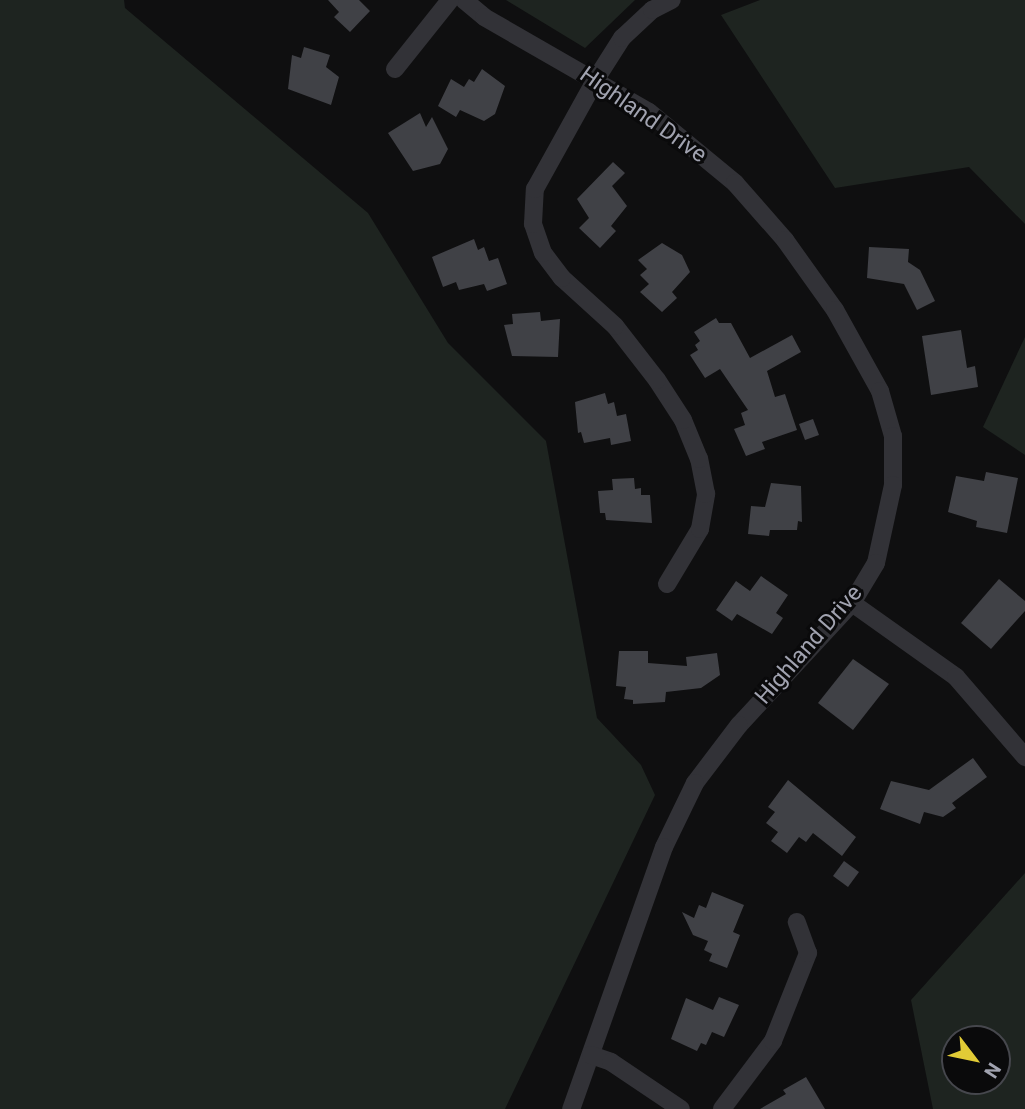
<!DOCTYPE html>
<html>
<head>
<meta charset="utf-8">
<style>
  body { margin:0 }
  #map { position:relative; width:1025px; height:1109px; overflow:hidden; background:#0f0f10; font-family:Roboto,sans-serif }
  div>[style] { position:absolute }
  [style*='--x'] { left:calc(var(--x)*1px); top:calc(var(--y)*1px); width:calc(var(--w)*1px); rotate:calc(var(--a)*1deg) }
  .green>* { inset:0; background:#1e2420 }
  .building>* { inset:0; background:#404146 }
  .minor>* { height:18px; margin:-9px; padding:0 9px; transform-origin:9px; border-radius:9px; background:#323237 }
  span { translate:-50% -50%; white-space:nowrap; text-align:center; line-height:1.15; -webkit-text-stroke:6px #0a0a0b; paint-order:stroke }
  .street-label { font-size:23px; color:#a1a3b0 }
  .north { position:absolute; left:941px; top:1025px; width:70px; height:70px; box-sizing:border-box; background:#0a0a0b; border:2px solid #46474d; border-radius:50%; rotate:122deg; font-size:19px; font-weight:700; line-height:28px; text-align:center; color:#a1a3b0 }
  .north::after { content:''; display:block; margin:auto; width:24px; height:32px; background:#e1cb36; clip-path:polygon(50% 0,100% 100%,50% 72%,0 100%) }
</style>
</head>
<body>
<div id="map">
  <div class="green">
    <div style="clip-path:polygon(0 0,124px 0,125px 8px,368px 213px,448px 343px,546px 441px,597px 718px,641px 765px,655px 795px,505px 1109px,0 1109px)"></div>
    <div style="clip-path:polygon(506px 0,635px 0,585px 48px)"></div>
    <div style="clip-path:polygon(760px 0,1025px 0,1025px 224px,969px 167px,835px 188px,721px 15px)"></div>
    <div style="clip-path:polygon(1025px 337px,1025px 455px,983px 427px)"></div>
    <div style="clip-path:polygon(evenodd,1025px 873px,1025px 1109px,933px 1109px,911px 1000px,1025px 873px,955px 1039px,997px 1039px,997px 1081px,955px 1081px,955px 1039px)"></div>
  </div>
  <div class="building">
    <div style="clip-path:polygon(328px 0,359px 0,370px 11px,350px 32px,334px 17px,339px 12px)"></div>
    <div style="clip-path:polygon(304px 47px,330px 55px,326px 67px,339px 77px,331px 105px,288px 89px,292px 55px,301px 58px)"></div>
    <div style="clip-path:polygon(482px 69px,505px 86px,495px 114px,484px 121px,460px 110px,456px 117px,438px 106px,451px 79px,464px 87px,469px 79px,474px 82px)"></div>
    <div style="clip-path:polygon(420px 113px,426px 127px,432px 117px,448px 149px,440px 164px,413px 171px,388px 133px)"></div>
    <div style="clip-path:polygon(613px 162px,625px 173px,612px 186px,627px 206px,611px 226px,616px 231px,600px 248px,579px 228px,589px 218px,577px 199px)"></div>
    <div style="clip-path:polygon(474px 239px,478px 250px,484px 247px,489px 261px,498px 258px,507px 284px,487px 291px,484px 284px,459px 290px,456px 282px,443px 287px,432px 257px)"></div>
    <div style="clip-path:polygon(662px 243px,682px 255px,690px 272px,672px 292px,677px 298px,662px 312px,640px 292px,649px 284px,640px 275px,647px 269px,638px 260px)"></div>
    <div style="clip-path:polygon(869px 247px,909px 249px,908px 262px,920px 270px,935px 301px,917px 310px,904px 284px,867px 278px)"></div>
    <div style="clip-path:polygon(540px 312px,541px 321px,560px 319px,558px 357px,512px 356px,504px 325px,513px 324px,512px 314px)"></div>
    <div style="clip-path:polygon(716px 318px,719px 323px,731px 323px,750px 358px,792px 335px,801px 352px,767px 371px,775px 397px,785px 394px,797px 430px,762px 442px,765px 449px,746px 456px,734px 429px,745px 425px,741px 413px,748px 410px,720px 369px,705px 378px,690px 355px,698px 350px,695px 345px,700px 341px,694px 332px)"></div>
    <div style="clip-path:polygon(961px 330px,967px 368px,975px 366px,978px 387px,931px 395px,922px 336px)"></div>
    <div style="clip-path:polygon(605px 393px,608px 404px,614px 402px,617px 416px,626px 414px,631px 441px,611px 445px,610px 438px,584px 443px,581px 432px,578px 433px,575px 402px)"></div>
    <div style="clip-path:polygon(813px 419px,819px 435px,805px 440px,799px 424px)"></div>
    <div style="clip-path:polygon(986px 472px,1018px 478px,1007px 533px,976px 527px,977px 521px,948px 512px,956px 476px,984px 481px)"></div>
    <div style="clip-path:polygon(634px 478px,635px 489px,641px 488px,641px 495px,650px 495px,652px 523px,606px 520px,605px 513px,600px 513px,598px 491px,613px 490px,612px 479px)"></div>
    <div style="clip-path:polygon(771px 483px,801px 486px,802px 522px,798px 521px,797px 530px,770px 530px,769px 536px,748px 534px,751px 506px,765px 507px)"></div>
    <div style="clip-path:polygon(761px 576px,788px 595px,776px 613px,783px 618px,772px 634px,737px 614px,732px 621px,716px 610px,736px 581px,750px 591px)"></div>
    <div style="clip-path:polygon(999px 579px,1025px 601px,1025px 611px,991px 649px,961px 623px)"></div>
    <div style="clip-path:polygon(619px 651px,648px 651px,648px 663px,687px 666px,686px 657px,717px 653px,720px 675px,701px 688px,666px 692px,665px 702px,633px 704px,633px 700px,624px 699px,626px 687px,616px 686px)"></div>
    <div style="clip-path:polygon(853px 659px,889px 684px,853px 730px,818px 703px)"></div>
    <div style="clip-path:polygon(973px 758px,987px 777px,952px 803px,956px 808px,943px 817px,924px 812px,920px 824px,880px 809px,891px 781px,929px 790px)"></div>
    <div style="clip-path:polygon(788px 780px,856px 837px,842px 856px,813px 833px,806px 842px,799px 837px,787px 853px,771px 841px,778px 832px,766px 823px,775px 812px,768px 807px)"></div>
    <div style="clip-path:polygon(844px 861px,859px 872px,848px 887px,833px 876px)"></div>
    <div style="clip-path:polygon(712px 892px,744px 905px,733px 932px,740px 935px,727px 968px,709px 961px,712px 954px,704px 950px,708px 941px,693px 935px,682px 912px,694px 918px,699px 905px,706px 908px)"></div>
    <div style="clip-path:polygon(719px 997px,739px 1005px,724px 1037px,712px 1032px,706px 1045px,701px 1043px,697px 1051px,671px 1039px,686px 998px,713px 1010px)"></div>
    <div style="clip-path:polygon(806px 1077px,825px 1109px,760px 1109px,786px 1094px,783px 1090px)"></div>
  </div>
  <div class="minor">
    <div style="--x:464;--y:0;--w:26;--a:40"></div>
    <div style="--x:484;--y:17;--w:190;--a:29.9"></div>
    <div style="--x:649;--y:112;--w:112;--a:39.5"></div>
    <div style="--x:735;--y:183;--w:76;--a:48.7"></div>
    <div style="--x:785;--y:240;--w:86;--a:54.5"></div>
    <div style="--x:835;--y:310;--w:93;--a:60.9"></div>
    <div style="--x:880;--y:391;--w:47;--a:73.9"></div>
    <div style="--x:893;--y:436;--w:49;--a:90"></div>
    <div style="--x:893;--y:485;--w:80;--a:102.3"></div>
    <div style="--x:876;--y:563;--w:47;--a:121"></div>
    <div style="--x:852;--y:603;--w:166;--a:132.8"></div>
    <div style="--x:739;--y:725;--w:73;--a:127.2"></div>
    <div style="--x:695;--y:783;--w:71;--a:115.8"></div>
    <div style="--x:664;--y:847;--w:278;--a:109.5"></div>
    <div style="--x:395;--y:69;--w:88;--a:-51.4"></div>
    <div style="--x:667;--y:584;--w:64;--a:-59"></div>
    <div style="--x:700;--y:529;--w:36;--a:-80"></div>
    <div style="--x:706;--y:494;--w:36;--a:-101"></div>
    <div style="--x:699;--y:459;--w:42;--a:-112.3"></div>
    <div style="--x:683;--y:420;--w:48;--a:-123"></div>
    <div style="--x:657;--y:380;--w:68;--a:-127.9"></div>
    <div style="--x:615;--y:326;--w:72;--a:-137.8"></div>
    <div style="--x:562;--y:278;--w:31;--a:-127"></div>
    <div style="--x:543;--y:253;--w:31;--a:-109"></div>
    <div style="--x:533;--y:224;--w:35;--a:-87"></div>
    <div style="--x:535;--y:189;--w:126;--a:-61"></div>
    <div style="--x:596;--y:79;--w:49;--a:-57.6"></div>
    <div style="--x:622;--y:38;--w:41;--a:-43"></div>
    <div style="--x:652;--y:10;--w:22;--a:-27"></div>
    <div style="--x:852;--y:603;--w:128;--a:35.4"></div>
    <div style="--x:956;--y:677;--w:106;--a:49.2"></div>
    <div style="--x:591;--y:1055;--w:21;--a:19"></div>
    <div style="--x:611;--y:1062;--w:84;--a:33.9"></div>
    <div style="--x:722;--y:1109;--w:85;--a:-53.1"></div>
    <div style="--x:773;--y:1041;--w:95;--a:-68.3"></div>
    <div style="--x:808;--y:953;--w:33;--a:-110"></div>
  </div>
  <div class="street-label">
    <span style="left:643px;top:115px;rotate:35deg">Highland Drive</span>
    <span style="left:809px;top:645px;rotate:-49deg">Highland Drive</span>
  </div>
  <div class="north">N</div>
</div>
</body>
</html>
